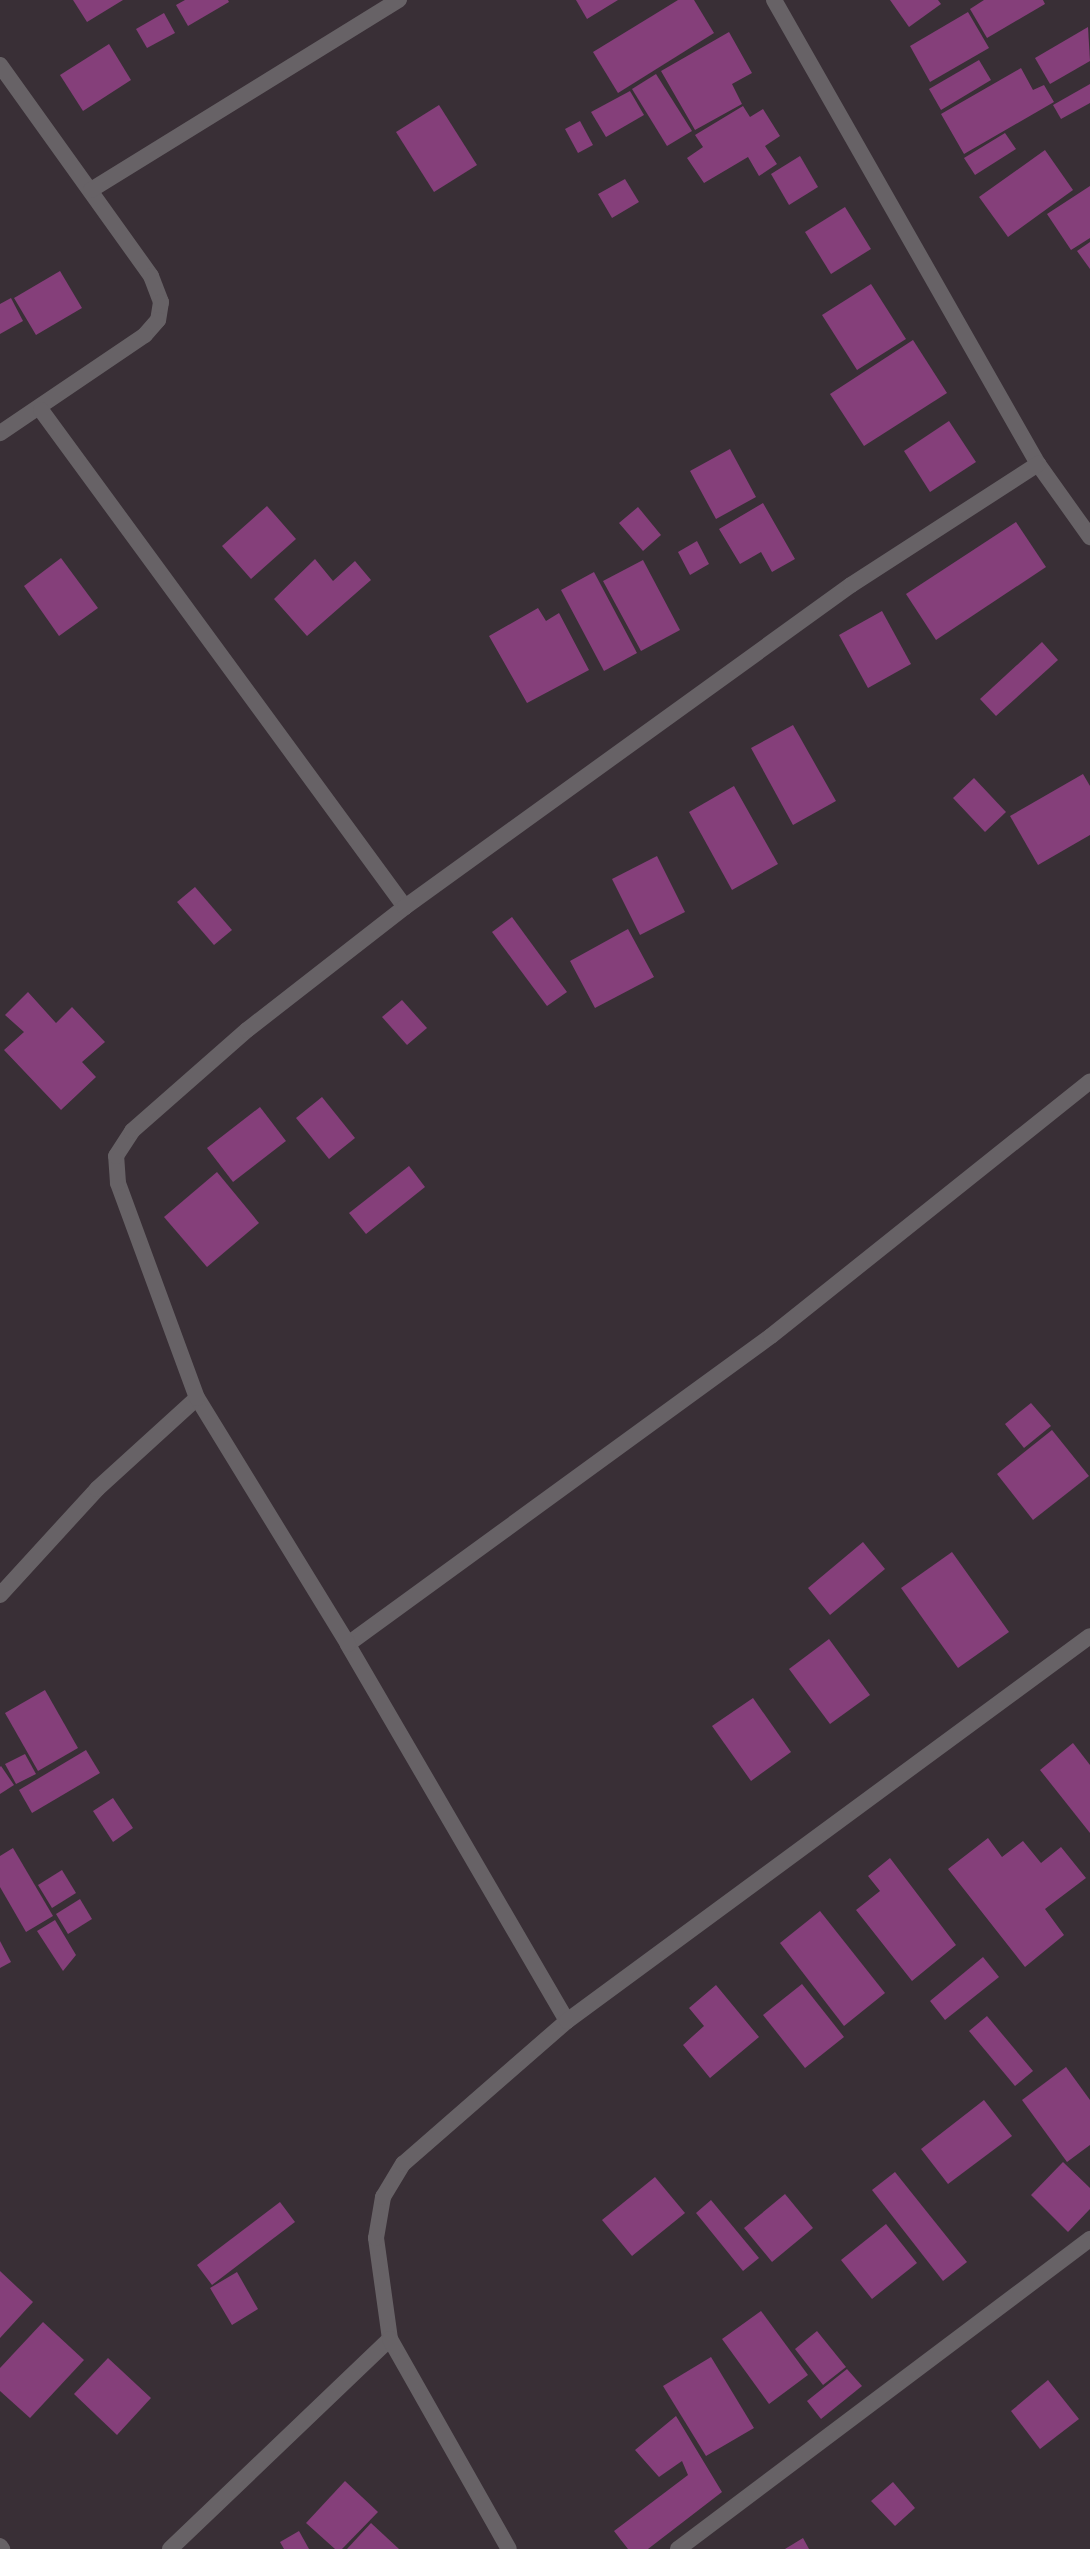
<!DOCTYPE html>
<html>
<head>
<meta charset="utf-8">
<style>
  body { margin:0 }
  #map { position:relative; width:1090px; height:2549px; overflow:hidden; background:#392f36; font-family:"Work Sans",sans-serif }
  div>[style] { position:absolute }
  [style*='--x'] { left:calc(var(--x)*1px); top:calc(var(--y)*1px); width:calc(var(--w)*1px); rotate:calc(var(--a)*1deg) }
  .building>* { inset:0; background:#853f7a }
  .minor>* { height:16px; margin:-8px; padding:0 8px; transform-origin:8px; border-radius:8px; background:#676266 }
  span { translate:-50% -50%; white-space:nowrap; text-align:center; line-height:1.15; -webkit-text-stroke:4.5px #392f36; paint-order:stroke }
</style>
</head>
<body>
<div id="map">
  <div class="building">
    <div style="clip-path:polygon(73px 0,123px 0,87px 22px)"></div>
    <div style="clip-path:polygon(185px 0,228px 0,229px 2px,188px 26px,176px 5px)"></div>
    <div style="clip-path:polygon(576px 0,618px 0,587px 19px)"></div>
    <div style="clip-path:polygon(678px 0,694px 0,714px 33px,618px 93px,593px 52px)"></div>
    <div style="clip-path:polygon(890px 0,938px 0,941px 4px,909px 27px)"></div>
    <div style="clip-path:polygon(984px 0,1043px 0,1045px 4px,987px 38px,970px 9px)"></div>
    <div style="clip-path:polygon(968px 12px,989px 48px,930px 82px,910px 46px)"></div>
    <div style="clip-path:polygon(164px 13px,175px 33px,147px 48px,136px 29px)"></div>
    <div style="clip-path:polygon(1088px 27px,1090px 61px,1050px 84px,1035px 58px)"></div>
    <div style="clip-path:polygon(729px 32px,752px 73px,732px 84px,742px 104px,695px 130px,661px 71px)"></div>
    <div style="clip-path:polygon(109px 44px,131px 80px,83px 111px,60px 75px)"></div>
    <div style="clip-path:polygon(979px 60px,991px 80px,941px 110px,929px 89px)"></div>
    <div style="clip-path:polygon(1021px 68px,1033px 90px,1044px 85px,1054px 102px,964px 154px,941px 114px)"></div>
    <div style="clip-path:polygon(656px 74px,692px 131px,667px 146px,632px 89px)"></div>
    <div style="clip-path:polygon(1090px 84px,1090px 103px,1061px 119px,1053px 105px)"></div>
    <div style="clip-path:polygon(630px 91px,644px 115px,606px 137px,591px 112px)"></div>
    <div style="clip-path:polygon(439px 105px,477px 165px,434px 192px,396px 132px)"></div>
    <div style="clip-path:polygon(743px 106px,750px 117px,763px 109px,780px 136px,765px 146px,777px 164px,759px 176px,748px 157px,704px 183px,687px 158px,703px 147px,695px 135px)"></div>
    <div style="clip-path:polygon(580px 121px,593px 145px,578px 153px,565px 129px)"></div>
    <div style="clip-path:polygon(1005px 133px,1016px 149px,975px 175px,964px 158px)"></div>
    <div style="clip-path:polygon(1045px 150px,1073px 190px,1008px 237px,979px 197px)"></div>
    <div style="clip-path:polygon(800px 156px,818px 187px,789px 205px,771px 174px)"></div>
    <div style="clip-path:polygon(625px 179px,639px 202px,612px 218px,598px 194px)"></div>
    <div style="clip-path:polygon(1090px 186px,1090px 238px,1071px 250px,1047px 214px)"></div>
    <div style="clip-path:polygon(845px 207px,871px 249px,831px 274px,805px 232px)"></div>
    <div style="clip-path:polygon(1090px 242px,1090px 269px,1077px 251px)"></div>
    <div style="clip-path:polygon(60px 271px,82px 308px,36px 335px,14px 298px)"></div>
    <div style="clip-path:polygon(871px 284px,906px 339px,857px 370px,822px 315px)"></div>
    <div style="clip-path:polygon(11px 298px,23px 321px,0 334px,0 304px)"></div>
    <div style="clip-path:polygon(913px 340px,947px 393px,864px 446px,830px 394px)"></div>
    <div style="clip-path:polygon(949px 421px,976px 462px,930px 492px,904px 451px)"></div>
    <div style="clip-path:polygon(730px 449px,756px 497px,716px 519px,690px 471px)"></div>
    <div style="clip-path:polygon(763px 503px,795px 559px,772px 572px,761px 552px,740px 564px,719px 529px)"></div>
    <div style="clip-path:polygon(267px 506px,296px 539px,251px 579px,222px 546px)"></div>
    <div style="clip-path:polygon(638px 507px,661px 535px,643px 551px,619px 523px)"></div>
    <div style="clip-path:polygon(1016px 522px,1046px 567px,936px 640px,906px 594px)"></div>
    <div style="clip-path:polygon(697px 541px,709px 564px,690px 575px,678px 552px)"></div>
    <div style="clip-path:polygon(61px 558px,98px 608px,59px 636px,24px 586px)"></div>
    <div style="clip-path:polygon(315px 559px,333px 581px,355px 561px,371px 580px,307px 636px,274px 599px)"></div>
    <div style="clip-path:polygon(643px 560px,680px 630px,641px 651px,603px 581px)"></div>
    <div style="clip-path:polygon(594px 572px,637px 653px,604px 671px,561px 590px)"></div>
    <div style="clip-path:polygon(538px 608px,546px 621px,559px 613px,589px 670px,527px 703px,489px 636px)"></div>
    <div style="clip-path:polygon(882px 611px,911px 664px,868px 688px,839px 635px)"></div>
    <div style="clip-path:polygon(1042px 642px,1058px 660px,996px 716px,980px 699px)"></div>
    <div style="clip-path:polygon(793px 725px,836px 801px,793px 825px,751px 748px)"></div>
    <div style="clip-path:polygon(1083px 774px,1090px 786px,1090px 835px,1038px 865px,1010px 816px)"></div>
    <div style="clip-path:polygon(974px 778px,1006px 812px,985px 832px,953px 798px)"></div>
    <div style="clip-path:polygon(734px 786px,778px 864px,732px 890px,689px 812px)"></div>
    <div style="clip-path:polygon(657px 856px,685px 912px,640px 935px,612px 879px)"></div>
    <div style="clip-path:polygon(195px 887px,232px 930px,214px 945px,177px 902px)"></div>
    <div style="clip-path:polygon(512px 917px,567px 992px,547px 1006px,492px 932px)"></div>
    <div style="clip-path:polygon(628px 929px,654px 977px,595px 1008px,570px 961px)"></div>
    <div style="clip-path:polygon(28px 992px,56px 1023px,72px 1007px,105px 1042px,82px 1062px,96px 1077px,61px 1110px,4px 1050px,24px 1032px,5px 1015px)"></div>
    <div style="clip-path:polygon(402px 1000px,427px 1028px,407px 1045px,382px 1017px)"></div>
    <div style="clip-path:polygon(322px 1097px,355px 1138px,329px 1159px,296px 1118px)"></div>
    <div style="clip-path:polygon(260px 1107px,286px 1141px,233px 1182px,207px 1148px)"></div>
    <div style="clip-path:polygon(409px 1166px,425px 1187px,366px 1234px,349px 1213px)"></div>
    <div style="clip-path:polygon(217px 1172px,259px 1223px,207px 1267px,164px 1217px)"></div>
    <div style="clip-path:polygon(1031px 1403px,1051px 1426px,1024px 1448px,1005px 1424px)"></div>
    <div style="clip-path:polygon(1052px 1430px,1089px 1476px,1033px 1520px,997px 1474px)"></div>
    <div style="clip-path:polygon(863px 1542px,885px 1569px,830px 1615px,808px 1588px)"></div>
    <div style="clip-path:polygon(952px 1552px,1009px 1632px,958px 1668px,901px 1588px)"></div>
    <div style="clip-path:polygon(829px 1639px,870px 1695px,830px 1724px,789px 1669px)"></div>
    <div style="clip-path:polygon(45px 1690px,78px 1748px,38px 1771px,5px 1713px)"></div>
    <div style="clip-path:polygon(753px 1698px,791px 1752px,751px 1781px,712px 1726px)"></div>
    <div style="clip-path:polygon(1073px 1743px,1090px 1765px,1090px 1833px,1040px 1770px)"></div>
    <div style="clip-path:polygon(86px 1750px,100px 1773px,32px 1813px,19px 1790px)"></div>
    <div style="clip-path:polygon(25px 1754px,36px 1774px,16px 1784px,5px 1764px)"></div>
    <div style="clip-path:polygon(1px 1766px,14px 1785px,0 1794px,0 1767px)"></div>
    <div style="clip-path:polygon(113px 1798px,133px 1828px,113px 1842px,93px 1811px)"></div>
    <div style="clip-path:polygon(988px 1838px,1002px 1857px,1023px 1841px,1041px 1863px,1061px 1847px,1086px 1878px,1045px 1909px,1064px 1935px,1025px 1967px,948px 1869px)"></div>
    <div style="clip-path:polygon(13px 1848px,53px 1916px,26px 1932px,0 1887px,0 1856px)"></div>
    <div style="clip-path:polygon(890px 1858px,956px 1945px,912px 1981px,856px 1910px,880px 1891px,868px 1876px)"></div>
    <div style="clip-path:polygon(62px 1870px,76px 1893px,52px 1908px,38px 1885px)"></div>
    <div style="clip-path:polygon(80px 1899px,92px 1919px,68px 1934px,56px 1914px)"></div>
    <div style="clip-path:polygon(820px 1911px,885px 1993px,844px 2026px,780px 1943px)"></div>
    <div style="clip-path:polygon(55px 1920px,76px 1955px,63px 1971px,37px 1931px)"></div>
    <div style="clip-path:polygon(0 1941px,11px 1962px,0 1968px)"></div>
    <div style="clip-path:polygon(983px 1957px,999px 1977px,945px 2020px,930px 2001px)"></div>
    <div style="clip-path:polygon(802px 1984px,844px 2037px,805px 2068px,763px 2015px)"></div>
    <div style="clip-path:polygon(716px 1985px,759px 2037px,710px 2078px,683px 2045px,704px 2026px,689px 2008px)"></div>
    <div style="clip-path:polygon(987px 2016px,1033px 2071px,1015px 2086px,969px 2031px)"></div>
    <div style="clip-path:polygon(1066px 2067px,1090px 2100px,1090px 2145px,1067px 2162px,1022px 2100px)"></div>
    <div style="clip-path:polygon(984px 2100px,1012px 2136px,948px 2184px,921px 2149px)"></div>
    <div style="clip-path:polygon(1063px 2162px,1090px 2188px,1090px 2209px,1068px 2232px,1031px 2195px)"></div>
    <div style="clip-path:polygon(895px 2172px,967px 2262px,943px 2281px,872px 2190px)"></div>
    <div style="clip-path:polygon(655px 2177px,685px 2213px,632px 2256px,602px 2220px)"></div>
    <div style="clip-path:polygon(785px 2194px,813px 2228px,772px 2262px,744px 2228px)"></div>
    <div style="clip-path:polygon(711px 2200px,759px 2258px,743px 2271px,696px 2213px)"></div>
    <div style="clip-path:polygon(280px 2202px,295px 2222px,212px 2285px,197px 2265px)"></div>
    <div style="clip-path:polygon(886px 2224px,917px 2263px,872px 2299px,841px 2260px)"></div>
    <div style="clip-path:polygon(0 2271px,33px 2302px,0 2338px)"></div>
    <div style="clip-path:polygon(237px 2272px,258px 2309px,232px 2325px,210px 2288px)"></div>
    <div style="clip-path:polygon(761px 2311px,808px 2375px,769px 2404px,722px 2339px)"></div>
    <div style="clip-path:polygon(43px 2322px,84px 2360px,30px 2418px,0 2391px,0 2368px)"></div>
    <div style="clip-path:polygon(817px 2331px,846px 2367px,823px 2385px,795px 2349px)"></div>
    <div style="clip-path:polygon(711px 2357px,754px 2428px,706px 2456px,663px 2386px)"></div>
    <div style="clip-path:polygon(108px 2358px,151px 2398px,117px 2435px,74px 2394px)"></div>
    <div style="clip-path:polygon(847px 2369px,862px 2386px,821px 2419px,807px 2401px)"></div>
    <div style="clip-path:polygon(1048px 2380px,1079px 2419px,1040px 2449px,1011px 2411px)"></div>
    <div style="clip-path:polygon(676px 2416px,722px 2492px,648px 2549px,628px 2549px,614px 2531px,688px 2475px,682px 2461px,659px 2477px,635px 2450px)"></div>
    <div style="clip-path:polygon(345px 2481px,378px 2512px,342px 2549px,335px 2549px,306px 2523px)"></div>
    <div style="clip-path:polygon(893px 2482px,915px 2508px,895px 2526px,871px 2501px)"></div>
    <div style="clip-path:polygon(371px 2523px,399px 2549px,347px 2549px)"></div>
    <div style="clip-path:polygon(299px 2531px,309px 2549px,284px 2549px,280px 2542px)"></div>
    <div style="clip-path:polygon(803px 2538px,809px 2549px,785px 2549px)"></div>
  </div>
  <div class="minor">
    <div style="--x:774;--y:0;--w:534;--a:60.36"></div>
    <div style="--x:1038;--y:464;--w:90;--a:54.5"></div>
    <div style="--x:0;--y:65;--w:259;--a:54.4"></div>
    <div style="--x:151;--y:276;--w:28;--a:69"></div>
    <div style="--x:161;--y:302;--w:18;--a:99"></div>
    <div style="--x:158;--y:320;--w:20;--a:131"></div>
    <div style="--x:145;--y:335;--w:175;--a:145.9"></div>
    <div style="--x:91;--y:190;--w:362;--a:-31.7"></div>
    <div style="--x:41;--y:410;--w:616;--a:53.78"></div>
    <div style="--x:0;--y:1595;--w:144;--a:-47.5"></div>
    <div style="--x:97;--y:1489;--w:135;--a:-42.3"></div>
    <div style="--x:348;--y:1644;--w:523;--a:-36.06"></div>
    <div style="--x:771;--y:1336;--w:408;--a:-38.6"></div>
    <div style="--x:567;--y:2021;--w:436;--a:-120.2"></div>
    <div style="--x:348;--y:1644;--w:289;--a:-121.5"></div>
    <div style="--x:197;--y:1398;--w:229;--a:-110.2"></div>
    <div style="--x:118;--y:1183;--w:27;--a:-94"></div>
    <div style="--x:116;--y:1156;--w:30;--a:-57"></div>
    <div style="--x:132;--y:1131;--w:153;--a:-41.3"></div>
    <div style="--x:247;--y:1030;--w:200;--a:-37.9"></div>
    <div style="--x:405;--y:907;--w:550;--a:-35.83"></div>
    <div style="--x:851;--y:585;--w:223;--a:-32.9"></div>
    <div style="--x:390;--y:2339;--w:102;--a:-97.9"></div>
    <div style="--x:376;--y:2238;--w:42;--a:-80.3"></div>
    <div style="--x:383;--y:2197;--w:39;--a:-59"></div>
    <div style="--x:403;--y:2164;--w:218;--a:-41.1"></div>
    <div style="--x:567;--y:2021;--w:649;--a:-36.36"></div>
    <div style="--x:0;--y:2546;--w:4;--a:56"></div>
    <div style="--x:170;--y:2549;--w:304;--a:-43.7"></div>
    <div style="--x:390;--y:2339;--w:241;--a:60.5"></div>
    <div style="--x:678;--y:2549;--w:516;--a:-36.96"></div>
  </div>
</div>
</body>
</html>
